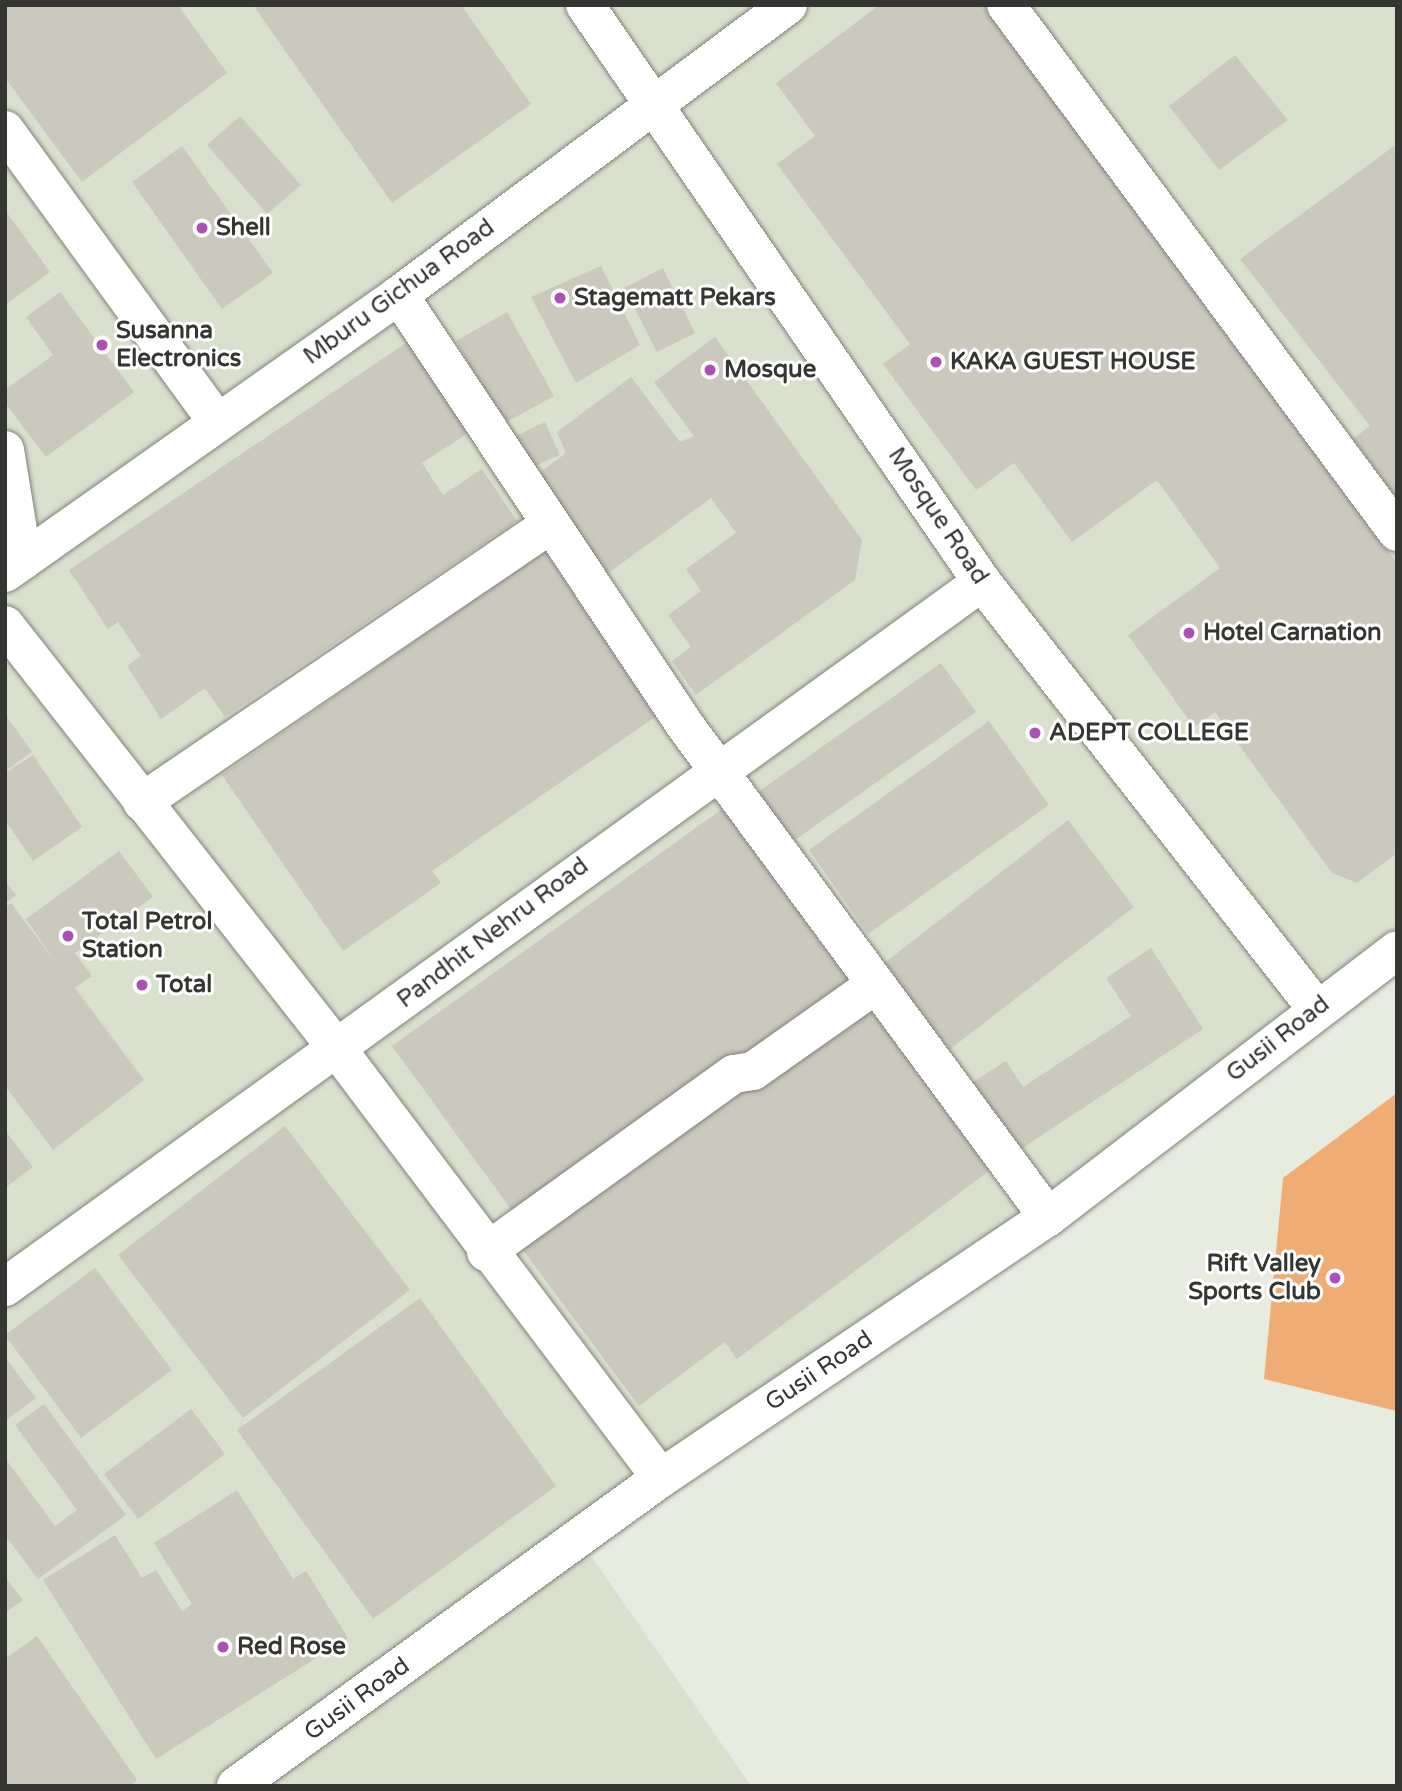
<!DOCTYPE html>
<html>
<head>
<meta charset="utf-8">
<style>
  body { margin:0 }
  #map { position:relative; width:1402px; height:1791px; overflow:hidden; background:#e7ebe0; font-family:"Varela Round",sans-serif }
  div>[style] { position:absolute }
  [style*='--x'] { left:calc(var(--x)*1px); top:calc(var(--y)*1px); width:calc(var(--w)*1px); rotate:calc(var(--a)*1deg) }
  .built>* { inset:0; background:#d9e0ce }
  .green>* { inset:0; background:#efac74 }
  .building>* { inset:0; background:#cbc8be }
  .roads { filter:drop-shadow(0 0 2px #7f8279) drop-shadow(0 0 2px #7f8279) }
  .minor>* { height:38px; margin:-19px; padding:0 19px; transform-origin:19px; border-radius:19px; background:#fff }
  .dots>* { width:19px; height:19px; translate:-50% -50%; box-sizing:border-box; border:4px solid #fff; border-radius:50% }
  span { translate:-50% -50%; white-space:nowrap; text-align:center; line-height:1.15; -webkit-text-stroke:6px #fff; paint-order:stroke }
  .poi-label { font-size:24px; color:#353632; font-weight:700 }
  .left { translate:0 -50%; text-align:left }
  .right { translate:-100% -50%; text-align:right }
  .street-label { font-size:24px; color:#353632 }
  .frame { position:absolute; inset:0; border:7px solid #353632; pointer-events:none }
</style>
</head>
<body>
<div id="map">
  <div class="built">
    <div style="clip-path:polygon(5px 5px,1397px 5px,1397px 933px,580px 1540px,751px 1786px,5px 1786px)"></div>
  </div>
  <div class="green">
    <div style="clip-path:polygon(1397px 1093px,1397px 1411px,1264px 1379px,1283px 1178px)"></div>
  </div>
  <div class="building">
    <div style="clip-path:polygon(5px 5px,178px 5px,227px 73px,82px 182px,5px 78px)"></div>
    <div style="clip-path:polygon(253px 5px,461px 5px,531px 104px,392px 203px)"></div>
    <div style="clip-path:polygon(879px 5px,983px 5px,1397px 563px,1397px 853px,1357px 883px,1332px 873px,1215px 712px,1194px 727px,1128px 635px,1220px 568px,1157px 480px,1072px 542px,1014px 463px,976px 490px,883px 364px,910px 344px,777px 164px,815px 136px,776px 83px)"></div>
    <div style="clip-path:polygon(1235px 55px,1288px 120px,1219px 170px,1169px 106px)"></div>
    <div style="clip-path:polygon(240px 116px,301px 185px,267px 214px,207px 145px)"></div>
    <div style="clip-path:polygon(1397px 144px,1397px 499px,1381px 503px,1370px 488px,1383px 479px,1353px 439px,1370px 426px,1240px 259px)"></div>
    <div style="clip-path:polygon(182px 146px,273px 273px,222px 309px,132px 182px)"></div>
    <div style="clip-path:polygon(5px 210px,50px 272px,5px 305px)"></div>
    <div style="clip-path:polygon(601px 266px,640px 345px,576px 383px,531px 297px)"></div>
    <div style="clip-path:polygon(663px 268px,695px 333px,657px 352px,624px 288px)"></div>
    <div style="clip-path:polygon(60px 292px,134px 392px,46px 457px,5px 403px,5px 390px,53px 355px,26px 317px)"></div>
    <div style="clip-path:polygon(507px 312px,554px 396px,503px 424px,456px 341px)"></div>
    <div style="clip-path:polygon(715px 337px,862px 540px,855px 580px,696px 695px,672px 661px,691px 647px,668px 615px,701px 591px,686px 569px,736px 533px,711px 498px,603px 577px,530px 480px,566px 453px,557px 432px,631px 377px,680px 442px,694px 436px,654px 382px)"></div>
    <div style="clip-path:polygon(412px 339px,473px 430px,422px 463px,443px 495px,482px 469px,517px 521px,225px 717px,205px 688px,161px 719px,127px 666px,141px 656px,118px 622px,108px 629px,69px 570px)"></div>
    <div style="clip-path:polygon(545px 422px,560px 455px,526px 470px,511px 438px)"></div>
    <div style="clip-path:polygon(545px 551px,658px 715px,432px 871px,441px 883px,343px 951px,222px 775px)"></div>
    <div style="clip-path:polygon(941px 663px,976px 712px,792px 842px,758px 792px)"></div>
    <div style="clip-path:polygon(5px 714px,32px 752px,5px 771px)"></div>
    <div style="clip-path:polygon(989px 721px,1049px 805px,868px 934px,809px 850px)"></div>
    <div style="clip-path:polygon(33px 755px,82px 827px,33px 861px,5px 820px,5px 773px)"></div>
    <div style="clip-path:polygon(725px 807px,855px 984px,518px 1219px,392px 1046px)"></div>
    <div style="clip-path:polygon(1068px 820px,1134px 907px,944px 1054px,878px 968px)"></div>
    <div style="clip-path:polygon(119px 851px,153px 897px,75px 953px,92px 976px,75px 988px,144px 1080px,53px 1150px,5px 1086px,5px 907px,11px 903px,57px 964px,26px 919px)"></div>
    <div style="clip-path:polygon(5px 881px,16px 895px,5px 904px)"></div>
    <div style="clip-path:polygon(1151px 948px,1203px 1029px,1018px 1151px,973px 1082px,1006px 1061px,1023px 1087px,1131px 1016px,1106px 978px)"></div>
    <div style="clip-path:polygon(867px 999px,993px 1168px,737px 1359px,725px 1342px,639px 1406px,520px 1246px)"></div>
    <div style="clip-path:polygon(285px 1126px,410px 1290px,243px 1418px,118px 1255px)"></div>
    <div style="clip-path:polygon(5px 1130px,33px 1167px,5px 1188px)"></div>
    <div style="clip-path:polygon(95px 1268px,172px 1370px,81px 1438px,5px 1335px)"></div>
    <div style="clip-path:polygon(420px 1298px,556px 1486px,373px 1619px,237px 1430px)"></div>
    <div style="clip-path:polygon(5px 1357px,36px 1398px,5px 1421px)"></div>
    <div style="clip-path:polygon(44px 1404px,126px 1515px,38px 1579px,5px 1535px,5px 1458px,55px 1526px,77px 1510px,15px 1425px)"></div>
    <div style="clip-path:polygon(191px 1409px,225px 1454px,138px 1519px,104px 1474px)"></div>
    <div style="clip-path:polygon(237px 1490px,293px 1579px,306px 1571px,348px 1638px,156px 1759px,43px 1580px,115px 1535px,142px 1578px,156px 1570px,182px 1611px,192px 1604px,154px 1543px)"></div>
    <div style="clip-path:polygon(5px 1577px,23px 1600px,5px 1613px)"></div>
    <div style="clip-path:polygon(37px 1636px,137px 1780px,129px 1786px,9px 1786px,5px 1781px,5px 1659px)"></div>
  </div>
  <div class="roads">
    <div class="minor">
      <div style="--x:585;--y:5;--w:700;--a:55.47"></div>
      <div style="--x:982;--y:582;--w:541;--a:51.9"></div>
      <div style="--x:1006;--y:5;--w:656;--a:53.43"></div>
      <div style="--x:5;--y:130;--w:361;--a:54"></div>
      <div style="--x:399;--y:295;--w:515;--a:56.4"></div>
      <div style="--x:684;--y:724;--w:613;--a:53.56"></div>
      <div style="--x:5;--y:450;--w:112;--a:80.8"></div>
      <div style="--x:5;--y:573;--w:482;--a:-35.2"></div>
      <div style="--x:399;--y:295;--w:485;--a:-36.7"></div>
      <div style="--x:5;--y:625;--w:540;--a:51.92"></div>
      <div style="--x:338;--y:1050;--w:536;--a:52.96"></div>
      <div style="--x:142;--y:802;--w:491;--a:-34.2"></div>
      <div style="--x:486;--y:1252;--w:305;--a:-35.7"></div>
      <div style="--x:734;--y:1074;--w:19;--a:-9"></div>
      <div style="--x:753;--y:1071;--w:149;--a:-35.2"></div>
      <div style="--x:5;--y:1287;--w:1205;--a:-35.81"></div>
      <div style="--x:236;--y:1786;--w:525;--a:-35.93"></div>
      <div style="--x:661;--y:1478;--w:467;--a:-34"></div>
      <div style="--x:1048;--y:1217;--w:439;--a:-37.4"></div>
    </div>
  </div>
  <div class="dots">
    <div style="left:202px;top:228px;background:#ad4fb9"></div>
    <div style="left:560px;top:298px;background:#ad4fb9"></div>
    <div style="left:102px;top:345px;background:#ad4fb9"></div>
    <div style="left:936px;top:362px;background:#ad4fb9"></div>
    <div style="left:710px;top:370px;background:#ad4fb9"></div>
    <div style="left:1189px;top:633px;background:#ad4fb9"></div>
    <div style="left:1035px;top:733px;background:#ad4fb9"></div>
    <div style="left:68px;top:936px;background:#ad4fb9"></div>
    <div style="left:142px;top:985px;background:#ad4fb9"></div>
    <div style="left:1335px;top:1278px;background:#ad4fb9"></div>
    <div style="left:223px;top:1647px;background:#ad4fb9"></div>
  </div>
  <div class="poi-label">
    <span class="left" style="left:216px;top:228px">Shell</span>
    <span class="left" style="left:574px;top:298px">Stagematt Pekars</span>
    <span class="left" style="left:116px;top:345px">Susanna<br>Electronics</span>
    <span class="left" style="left:950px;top:362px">KAKA GUEST HOUSE</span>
    <span class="left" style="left:724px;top:370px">Mosque</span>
    <span class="left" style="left:1203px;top:633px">Hotel Carnation</span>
    <span class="left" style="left:1049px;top:733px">ADEPT COLLEGE</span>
    <span class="left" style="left:82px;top:936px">Total Petrol<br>Station</span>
    <span class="left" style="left:156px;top:985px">Total</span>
    <span class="right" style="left:1321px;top:1278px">Rift Valley<br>Sports Club</span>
    <span class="left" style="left:237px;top:1647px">Red Rose</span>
  </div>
  <div class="street-label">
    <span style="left:399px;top:292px;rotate:-36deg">Mburu Gichua Road</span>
    <span style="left:938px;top:516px;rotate:56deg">Mosque Road</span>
    <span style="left:493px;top:933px;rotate:-37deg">Pandhit Nehru Road</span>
    <span style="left:1278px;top:1039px;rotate:-38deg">Gusii Road</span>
    <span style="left:819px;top:1371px;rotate:-34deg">Gusii Road</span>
    <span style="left:357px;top:1699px;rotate:-36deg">Gusii Road</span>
  </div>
  <div class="frame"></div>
</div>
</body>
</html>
